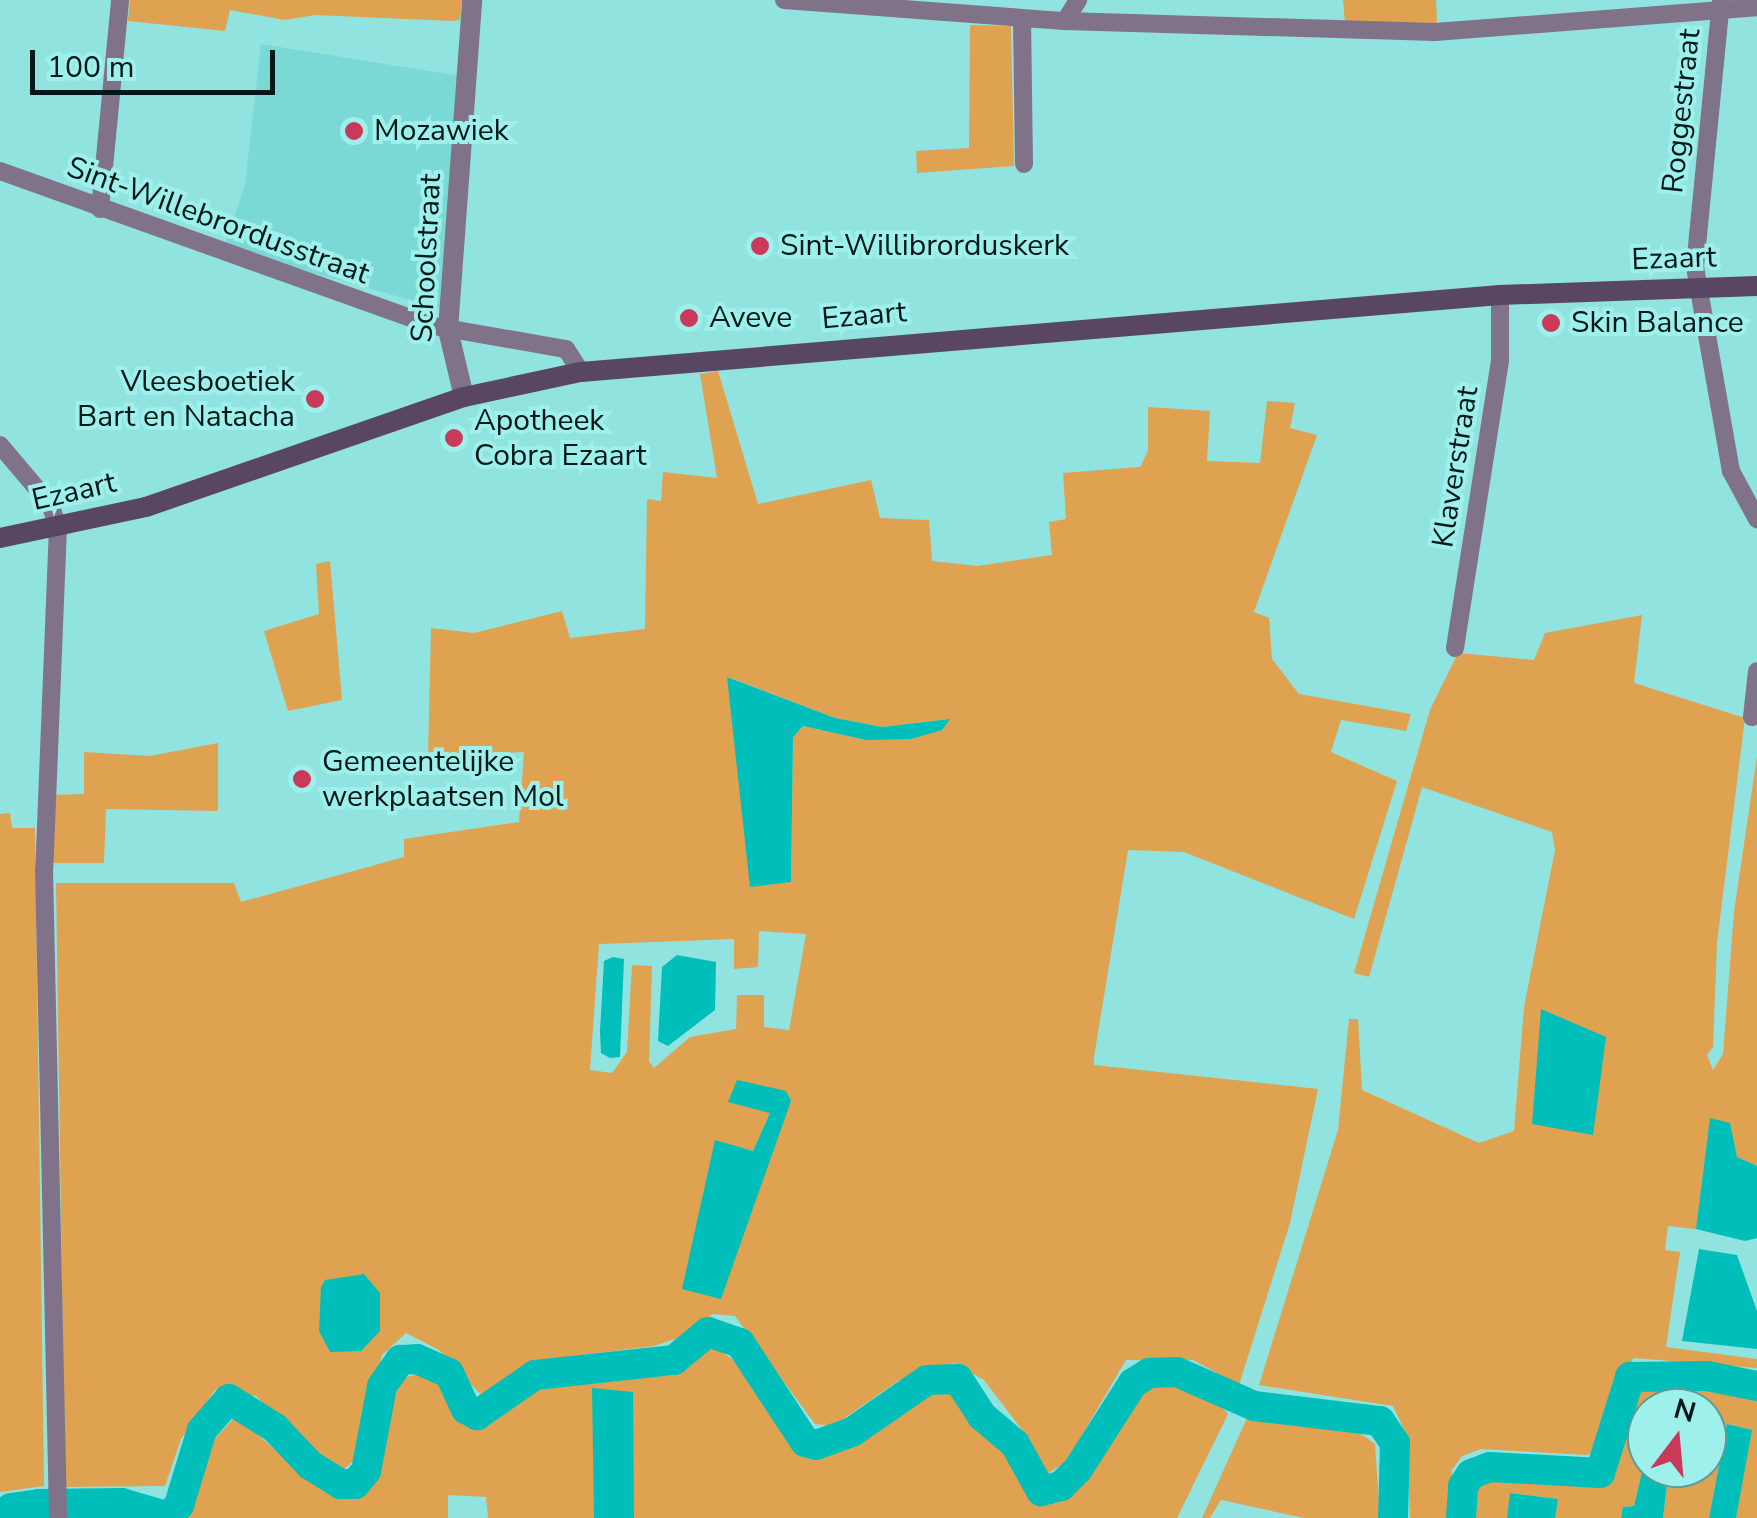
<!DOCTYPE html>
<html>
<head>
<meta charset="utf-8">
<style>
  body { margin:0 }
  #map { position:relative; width:1757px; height:1518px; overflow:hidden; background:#91e3df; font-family:"Nunito Sans",sans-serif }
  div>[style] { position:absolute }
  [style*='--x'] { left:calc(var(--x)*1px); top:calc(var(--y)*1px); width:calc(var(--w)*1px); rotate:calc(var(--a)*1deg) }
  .built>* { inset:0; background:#7ad9d5 }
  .green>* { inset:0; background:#dea251 }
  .water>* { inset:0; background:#00bfba }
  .stream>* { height:5px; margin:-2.5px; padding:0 2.5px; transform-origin:2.5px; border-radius:2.5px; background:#00bfba }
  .river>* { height:30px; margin:-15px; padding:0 15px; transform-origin:15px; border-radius:15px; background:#00bfba }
  .minor>* { height:18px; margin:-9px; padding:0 9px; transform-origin:9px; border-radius:9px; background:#807389 }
  .tertiary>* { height:20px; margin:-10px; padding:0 10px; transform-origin:10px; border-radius:10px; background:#807389 }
  .secondary>* { height:20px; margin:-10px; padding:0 10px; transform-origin:10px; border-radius:10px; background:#594665 }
  .dots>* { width:28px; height:28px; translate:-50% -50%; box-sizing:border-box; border:5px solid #9ef0ec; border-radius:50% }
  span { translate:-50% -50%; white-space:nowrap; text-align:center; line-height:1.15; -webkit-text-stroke:8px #9ef0ec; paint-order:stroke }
  .street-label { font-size:30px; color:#001817 }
  .poi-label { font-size:30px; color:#001817 }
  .left { translate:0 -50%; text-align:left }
  .right { translate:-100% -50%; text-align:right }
  .north { position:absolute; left:1627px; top:1388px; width:100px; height:100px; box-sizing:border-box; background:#9ef0ec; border:2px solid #5f9a97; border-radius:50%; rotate:16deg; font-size:28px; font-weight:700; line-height:40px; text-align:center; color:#001817 }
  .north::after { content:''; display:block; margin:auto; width:35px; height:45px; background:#c93a5a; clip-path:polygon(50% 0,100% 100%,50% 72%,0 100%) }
  .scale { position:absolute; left:30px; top:50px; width:245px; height:45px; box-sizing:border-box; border:5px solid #001817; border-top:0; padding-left:12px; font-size:30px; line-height:35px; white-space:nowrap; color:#001817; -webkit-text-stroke:8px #9ef0ec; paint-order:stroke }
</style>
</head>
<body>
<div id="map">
  <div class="built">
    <div style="clip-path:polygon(261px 44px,460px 76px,443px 309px,224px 248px,245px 185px)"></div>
  </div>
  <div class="green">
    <div style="clip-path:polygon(130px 0,462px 0,460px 20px,453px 21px,315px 15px,285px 20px,230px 10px,225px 31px,128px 21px)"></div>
    <div style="clip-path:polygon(1343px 0,1436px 0,1437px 24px,1345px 22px)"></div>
    <div style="clip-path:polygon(970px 25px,1011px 26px,1014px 166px,917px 173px,916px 151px,969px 148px)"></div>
    <div style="clip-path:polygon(evenodd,718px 371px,758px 504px,871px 480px,880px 518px,929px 520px,932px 561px,978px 566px,1052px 555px,1049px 522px,1066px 519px,1063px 473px,1140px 467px,1148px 451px,1148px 407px,1210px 411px,1207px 461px,1260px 463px,1267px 401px,1295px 403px,1290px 428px,1317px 435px,1254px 612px,1269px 618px,1272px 659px,1299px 694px,1411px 714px,1406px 731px,1341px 720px,1331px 752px,1397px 781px,1354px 919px,1184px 852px,1128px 850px,1094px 1057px,1094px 1065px,1318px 1089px,1290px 1223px,1239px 1385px,1193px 1360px,1126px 1360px,1066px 1462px,1042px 1477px,1029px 1439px,984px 1380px,954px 1363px,898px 1381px,833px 1426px,815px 1424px,735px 1316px,713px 1314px,681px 1337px,654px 1346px,540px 1360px,483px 1397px,439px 1350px,406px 1333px,382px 1355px,354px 1460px,343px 1470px,321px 1463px,256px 1396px,215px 1390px,181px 1439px,165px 1486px,65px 1487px,56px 883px,234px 883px,241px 902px,404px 857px,404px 839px,519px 822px,524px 752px,428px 756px,431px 628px,474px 633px,562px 611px,570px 638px,645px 629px,647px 499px,661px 501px,663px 472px,717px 478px,700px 374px,718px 371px,728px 677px,835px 718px,882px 727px,948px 719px,866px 740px,803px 726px,793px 736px,791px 881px,728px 677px,718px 371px,759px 931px,806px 934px,789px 1030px,764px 1027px,764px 995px,737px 995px,736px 1029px,690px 1037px,654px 1068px,649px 1062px,652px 966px,632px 965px,627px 1052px,612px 1073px,590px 1070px,599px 944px,734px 939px,734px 969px,758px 967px,759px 931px,718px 371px,791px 1101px,767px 1159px,721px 1299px,716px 1141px,753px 1151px,770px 1113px,791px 1101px)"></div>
    <div style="clip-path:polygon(330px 561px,342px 700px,288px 711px,264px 631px,319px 614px,316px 564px)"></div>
    <div style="clip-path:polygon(1642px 615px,1634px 683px,1745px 718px,1717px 943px,1713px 1047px,1707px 1055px,1713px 1070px,1723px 1054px,1734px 912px,1757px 756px,1757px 1166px,1737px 1157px,1710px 1119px,1696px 1229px,1668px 1226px,1665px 1250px,1680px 1252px,1666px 1347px,1757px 1359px,1757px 1368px,1634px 1358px,1615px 1378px,1596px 1450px,1587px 1455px,1481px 1449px,1462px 1456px,1452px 1470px,1449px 1518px,1410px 1518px,1407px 1436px,1393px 1406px,1259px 1385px,1338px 1130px,1349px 1019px,1358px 1019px,1362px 1090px,1479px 1143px,1514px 1131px,1524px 1007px,1555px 850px,1552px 832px,1422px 787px,1369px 977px,1354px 973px,1430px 710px,1458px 653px,1534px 660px,1545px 633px)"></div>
    <div style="clip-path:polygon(218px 743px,218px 811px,106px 809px,104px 863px,51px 863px,53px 795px,84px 794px,84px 752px,150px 756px)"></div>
    <div style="clip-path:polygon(10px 813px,12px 828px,35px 828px,44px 1486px,0 1492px,0 814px)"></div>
    <div style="clip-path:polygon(714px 1346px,744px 1368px,802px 1457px,834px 1454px,940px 1387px,953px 1390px,974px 1426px,1003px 1451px,1041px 1500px,1073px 1488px,1138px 1385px,1151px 1378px,1201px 1385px,1228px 1414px,1177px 1518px,488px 1518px,486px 1497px,448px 1495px,448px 1518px,188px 1518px,206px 1448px,236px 1416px,324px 1492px,349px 1495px,371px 1483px,383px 1460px,387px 1415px,402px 1379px,419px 1373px,438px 1377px,453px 1415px,476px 1429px,538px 1388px,674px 1375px,702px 1347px)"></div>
    <div style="clip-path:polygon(1637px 1379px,1757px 1395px,1757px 1518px,1736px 1518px,1751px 1430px,1727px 1424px,1709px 1518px,1663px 1518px,1669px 1468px,1707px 1468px,1707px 1408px,1647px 1408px,1647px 1452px,1634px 1506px,1623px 1507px,1621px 1518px,1555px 1518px,1558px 1499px,1511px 1493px,1507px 1518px,1467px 1518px,1469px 1492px,1500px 1472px,1601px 1485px,1616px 1466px)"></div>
    <div style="clip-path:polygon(1285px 1417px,1361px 1434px,1375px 1444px,1380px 1518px,1304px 1518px,1221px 1500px,1210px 1518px,1202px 1518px,1247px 1418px)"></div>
  </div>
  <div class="water">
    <div style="clip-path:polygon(727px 677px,835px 718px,882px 727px,950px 719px,942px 730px,911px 739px,866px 740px,803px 726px,793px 737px,791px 882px,750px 887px)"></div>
    <div style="clip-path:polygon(677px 955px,716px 962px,715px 1010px,668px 1046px,658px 1041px,662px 967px)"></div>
    <div style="clip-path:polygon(613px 957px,624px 959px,620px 1057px,610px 1058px,601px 1053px,600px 1031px,604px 961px)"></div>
    <div style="clip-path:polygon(1541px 1009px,1606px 1037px,1593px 1135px,1532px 1124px)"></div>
    <div style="clip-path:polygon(737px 1080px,786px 1091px,791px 1101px,721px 1299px,682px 1289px,715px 1140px,753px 1151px,770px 1113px,728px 1102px)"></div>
    <div style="clip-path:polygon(1710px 1118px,1730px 1123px,1737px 1157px,1757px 1166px,1757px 1238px,1745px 1241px,1696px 1229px)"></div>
    <div style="clip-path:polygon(1699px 1249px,1737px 1255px,1757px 1311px,1757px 1349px,1682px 1341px)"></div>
    <div style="clip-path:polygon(364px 1274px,380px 1293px,380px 1331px,361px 1351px,330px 1352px,319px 1331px,321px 1287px,325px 1280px)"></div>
    <div style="clip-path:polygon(592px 1388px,633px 1392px,634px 1518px,594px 1518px)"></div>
    <div style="clip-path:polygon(1727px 1424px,1752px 1430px,1736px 1518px,1709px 1518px)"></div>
    <div style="clip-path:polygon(1647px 1451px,1647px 1468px,1669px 1468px,1663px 1518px,1621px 1518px,1623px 1507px,1634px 1506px)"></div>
    <div style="clip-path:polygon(1510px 1493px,1558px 1499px,1555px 1518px,1507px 1518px)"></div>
  </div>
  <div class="stream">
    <div style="--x:83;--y:1515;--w:10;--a:-84"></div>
  </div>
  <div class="river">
    <div style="--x:2;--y:1518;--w:13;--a:-48"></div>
    <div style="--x:11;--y:1508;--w:28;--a:-8"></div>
    <div style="--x:39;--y:1504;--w:83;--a:-0.7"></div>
    <div style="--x:122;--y:1503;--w:49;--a:16.6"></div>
    <div style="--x:169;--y:1517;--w:16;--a:-50"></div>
    <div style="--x:179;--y:1505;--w:78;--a:-73"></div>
    <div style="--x:202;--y:1430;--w:41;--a:-48.9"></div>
    <div style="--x:229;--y:1399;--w:54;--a:32.2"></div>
    <div style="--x:275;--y:1428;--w:51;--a:46.6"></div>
    <div style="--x:310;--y:1465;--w:36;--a:32"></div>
    <div style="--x:340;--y:1484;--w:15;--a:0"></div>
    <div style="--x:355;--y:1484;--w:17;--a:-50"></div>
    <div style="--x:366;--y:1471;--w:86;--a:-79.3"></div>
    <div style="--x:382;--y:1386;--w:32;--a:-55"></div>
    <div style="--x:400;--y:1360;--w:17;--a:-3"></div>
    <div style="--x:417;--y:1359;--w:35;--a:24"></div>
    <div style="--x:449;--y:1373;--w:40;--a:65"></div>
    <div style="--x:466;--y:1409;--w:13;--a:29"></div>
    <div style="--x:477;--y:1415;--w:70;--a:-34.6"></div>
    <div style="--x:535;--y:1375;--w:140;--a:-6.2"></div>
    <div style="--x:674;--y:1360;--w:44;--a:-39.5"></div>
    <div style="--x:708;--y:1332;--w:34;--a:19"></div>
    <div style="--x:740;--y:1343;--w:118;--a:56.7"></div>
    <div style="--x:805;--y:1442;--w:11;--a:15"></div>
    <div style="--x:816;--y:1445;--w:38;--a:-20"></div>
    <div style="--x:852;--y:1432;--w:91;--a:-34.7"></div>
    <div style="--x:927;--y:1380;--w:31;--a:-2"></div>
    <div style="--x:958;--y:1379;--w:44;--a:57"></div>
    <div style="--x:982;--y:1416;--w:43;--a:40.3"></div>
    <div style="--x:1015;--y:1444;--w:54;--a:61"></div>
    <div style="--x:1041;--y:1491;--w:21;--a:-14"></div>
    <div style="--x:1061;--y:1486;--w:24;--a:-45"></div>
    <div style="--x:1078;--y:1469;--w:102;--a:-57.4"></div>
    <div style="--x:1133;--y:1383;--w:19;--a:-32"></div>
    <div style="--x:1149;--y:1373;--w:28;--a:-2"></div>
    <div style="--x:1177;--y:1372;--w:84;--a:23.8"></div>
    <div style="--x:1254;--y:1406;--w:127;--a:6.8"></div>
    <div style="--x:1380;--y:1421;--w:27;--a:56"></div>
    <div style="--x:1395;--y:1443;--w:75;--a:91.5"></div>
    <div style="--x:1461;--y:1518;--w:32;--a:-86"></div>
    <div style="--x:1463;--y:1486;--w:14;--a:-56"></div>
    <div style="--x:1471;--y:1474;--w:20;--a:-20"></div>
    <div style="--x:1490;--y:1467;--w:110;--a:3.1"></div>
    <div style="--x:1600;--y:1473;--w:101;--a:-72.6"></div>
    <div style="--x:1630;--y:1377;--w:77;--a:-0.7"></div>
    <div style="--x:1707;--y:1376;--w:51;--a:11.3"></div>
  </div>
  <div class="minor">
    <div style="--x:784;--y:0;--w:282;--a:4.3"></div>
    <div style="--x:1065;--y:21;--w:370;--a:1.7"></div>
    <div style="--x:1435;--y:32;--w:323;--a:-4.4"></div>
    <div style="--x:1721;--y:1;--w:267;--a:95.6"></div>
    <div style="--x:1695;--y:267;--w:207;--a:80"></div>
    <div style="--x:1731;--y:471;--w:55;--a:61.6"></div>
    <div style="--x:1022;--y:19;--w:145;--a:89.2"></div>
    <div style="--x:1065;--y:21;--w:25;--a:-58"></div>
    <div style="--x:0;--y:171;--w:461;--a:19.7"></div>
    <div style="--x:434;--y:326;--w:134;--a:9.9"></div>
    <div style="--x:566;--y:349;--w:27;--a:57"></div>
    <div style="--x:100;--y:209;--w:210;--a:-84.5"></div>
    <div style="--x:0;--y:445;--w:77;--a:49.7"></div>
    <div style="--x:50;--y:504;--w:24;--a:71"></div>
    <div style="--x:58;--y:527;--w:342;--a:92.3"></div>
    <div style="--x:44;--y:869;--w:649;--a:88.76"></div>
    <div style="--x:1455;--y:648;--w:291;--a:-81.1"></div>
    <div style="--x:1500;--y:360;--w:65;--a:-90"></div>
    <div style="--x:1752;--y:717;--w:46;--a:-83.8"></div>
  </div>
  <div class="tertiary">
    <div style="--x:464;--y:397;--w:69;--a:-103.4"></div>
    <div style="--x:448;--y:330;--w:331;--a:-85.8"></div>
  </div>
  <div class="secondary">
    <div style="--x:0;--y:538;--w:149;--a:-12"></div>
    <div style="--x:146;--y:507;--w:336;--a:-19.1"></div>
    <div style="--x:464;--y:397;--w:120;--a:-12.1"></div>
    <div style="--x:581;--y:372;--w:922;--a:-4.79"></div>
    <div style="--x:1500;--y:295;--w:257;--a:-2"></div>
  </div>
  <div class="dots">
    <div style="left:354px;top:131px;background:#c93a5a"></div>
    <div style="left:760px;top:246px;background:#c93a5a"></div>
    <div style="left:689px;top:318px;background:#c93a5a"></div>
    <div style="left:1551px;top:323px;background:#c93a5a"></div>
    <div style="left:315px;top:399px;background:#c93a5a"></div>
    <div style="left:454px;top:438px;background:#c93a5a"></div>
    <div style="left:302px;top:779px;background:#c93a5a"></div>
  </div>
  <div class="street-label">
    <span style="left:1682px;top:111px;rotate:-84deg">Roggestraat</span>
    <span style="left:218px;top:221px;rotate:20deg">Sint-Willebrordusstraat</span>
    <span style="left:427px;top:258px;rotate:-87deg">Schoolstraat</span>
    <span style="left:1674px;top:259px;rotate:-2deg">Ezaart</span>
    <span style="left:864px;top:316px;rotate:-5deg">Ezaart</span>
    <span style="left:1456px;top:467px;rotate:-81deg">Klaverstraat</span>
    <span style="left:74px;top:492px;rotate:-13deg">Ezaart</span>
  </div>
  <div class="poi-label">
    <span class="left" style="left:374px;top:131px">Mozawiek</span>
    <span class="left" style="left:780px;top:246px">Sint-Willibrorduskerk</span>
    <span class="left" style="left:709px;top:318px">Aveve</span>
    <span class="left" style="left:1571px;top:323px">Skin Balance</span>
    <span class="right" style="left:295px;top:399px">Vleesboetiek<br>Bart en Natacha</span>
    <span class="left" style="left:474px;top:438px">Apotheek<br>Cobra Ezaart</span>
    <span class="left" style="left:322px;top:779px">Gemeentelijke<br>werkplaatsen Mol</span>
  </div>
  <div class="north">N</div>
  <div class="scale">100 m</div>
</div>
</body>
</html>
